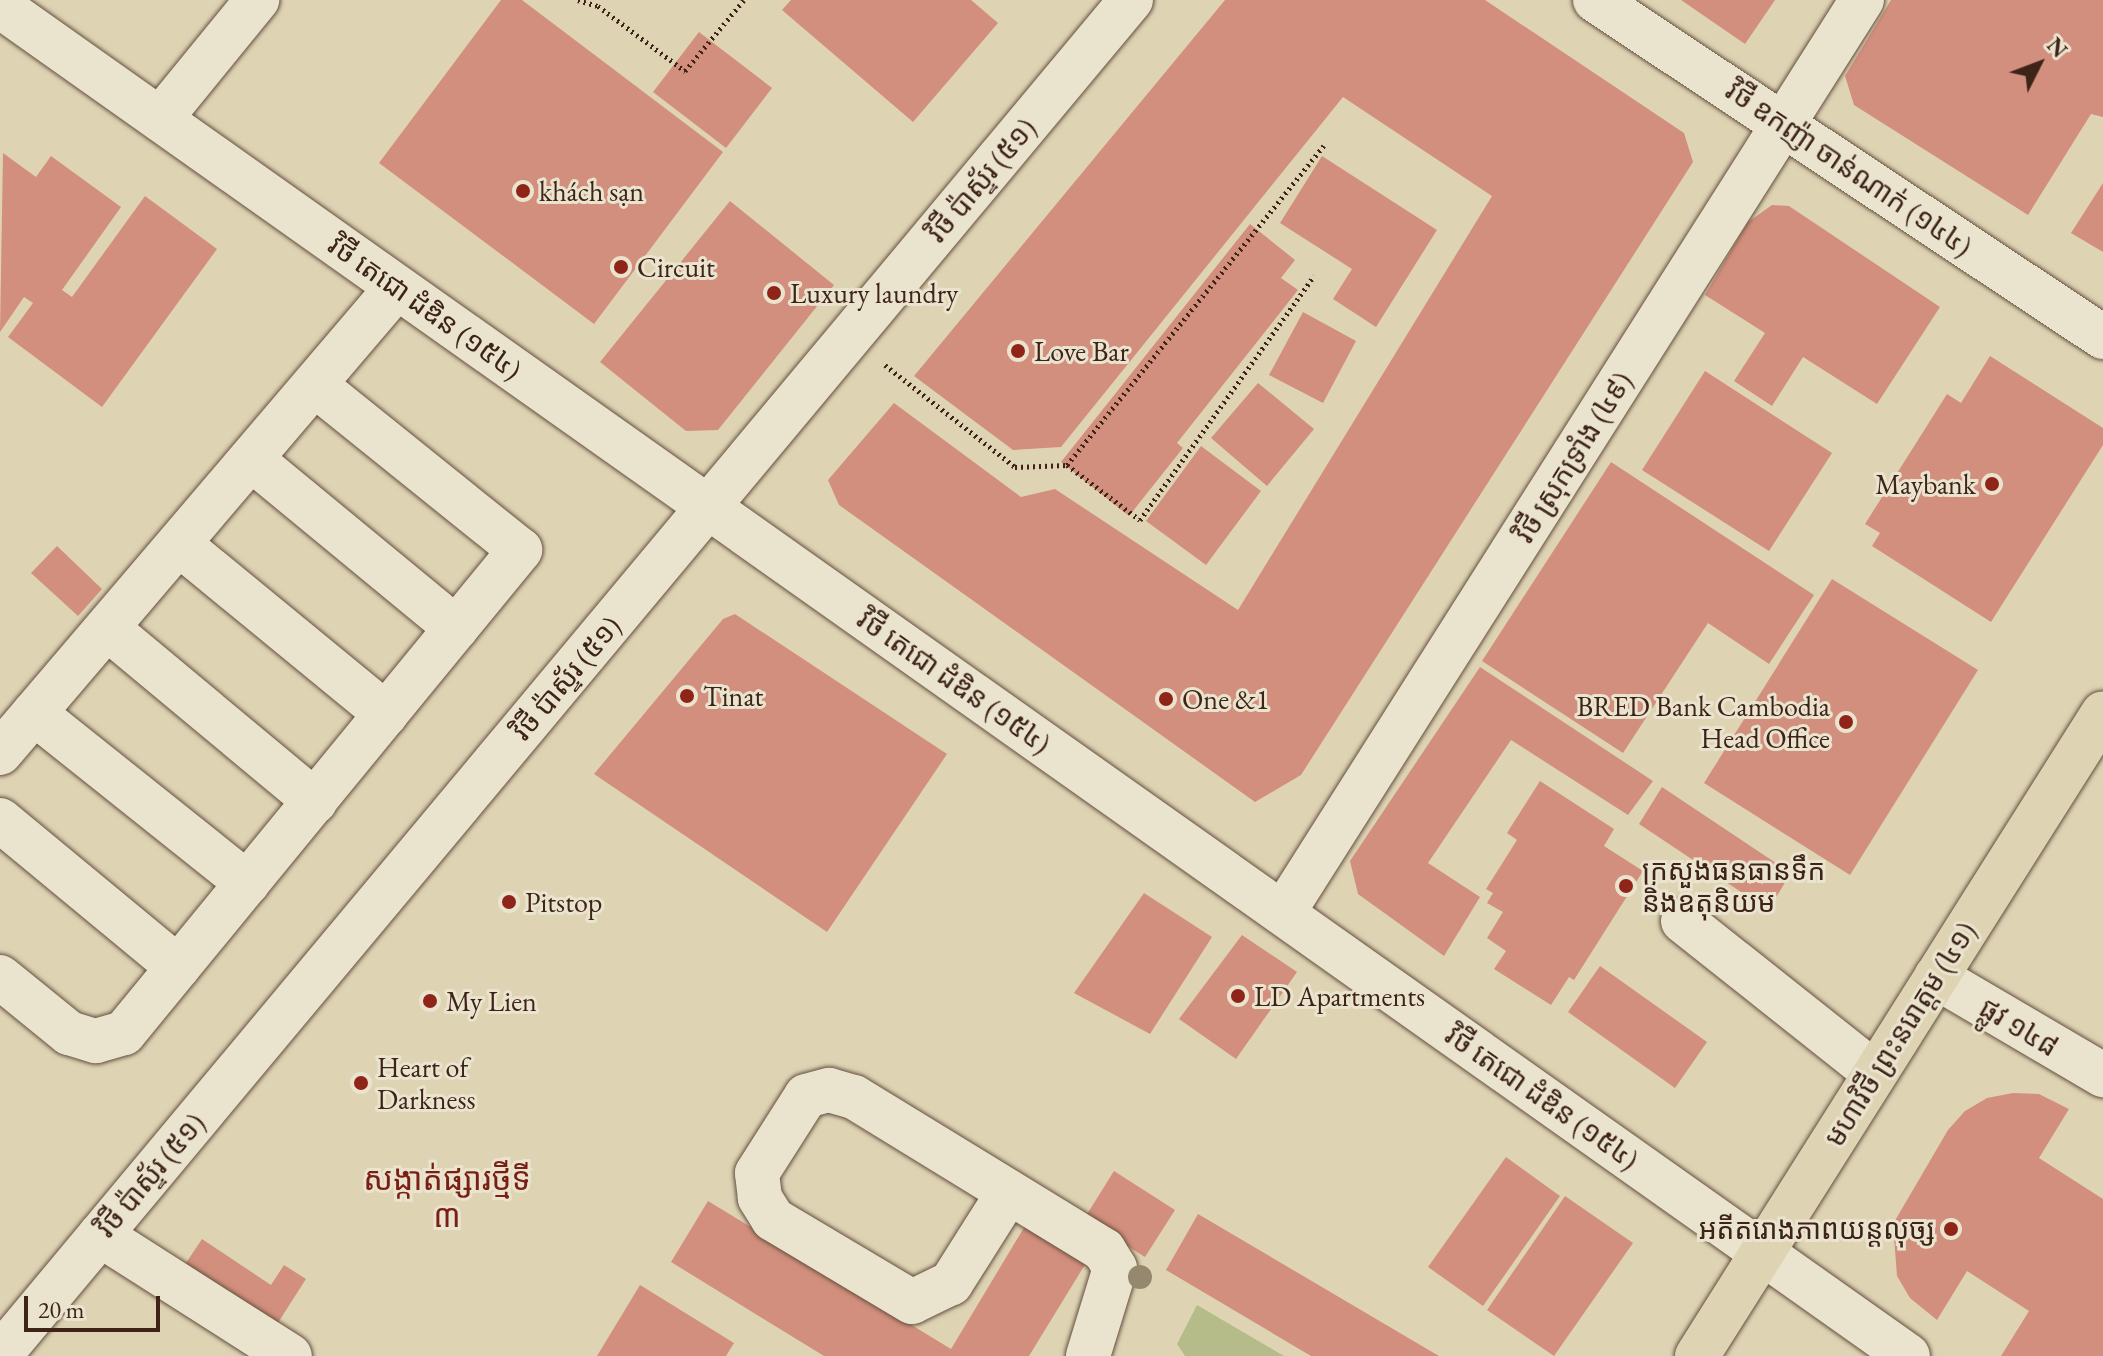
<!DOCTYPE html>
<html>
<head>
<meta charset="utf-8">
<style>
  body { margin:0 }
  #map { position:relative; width:2103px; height:1356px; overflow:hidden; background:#ded4b4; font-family:"EB Garamond","Noto Sans Khmer",serif }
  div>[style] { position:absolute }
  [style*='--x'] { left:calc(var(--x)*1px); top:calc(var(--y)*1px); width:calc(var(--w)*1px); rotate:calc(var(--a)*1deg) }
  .green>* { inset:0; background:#b5bc8a }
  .building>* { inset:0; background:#d38f7d }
  .path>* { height:5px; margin-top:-2.5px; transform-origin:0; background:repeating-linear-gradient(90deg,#3d2318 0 2px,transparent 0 6px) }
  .roads { filter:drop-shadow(0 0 2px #654f3f) drop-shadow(0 0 2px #654f3f) }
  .minor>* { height:44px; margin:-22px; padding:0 22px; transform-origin:22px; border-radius:22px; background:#eae3ce }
  .major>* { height:44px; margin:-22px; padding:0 22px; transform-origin:22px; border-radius:22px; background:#ded4b4 }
  .trees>* { width:24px; height:24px; margin:-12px; border-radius:50%; background:#96886e }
  .dots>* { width:22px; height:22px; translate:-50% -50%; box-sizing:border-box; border:4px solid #eae3ce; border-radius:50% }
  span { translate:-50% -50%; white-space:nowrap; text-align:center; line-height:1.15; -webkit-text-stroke:6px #eae3ce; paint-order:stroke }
  .street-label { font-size:28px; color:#3d2318 }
  .poi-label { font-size:28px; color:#3d2318 }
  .left { translate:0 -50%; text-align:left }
  .right { translate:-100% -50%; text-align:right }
  .quarter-label { font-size:32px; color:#7a1f14 }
  .north { position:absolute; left:1999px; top:24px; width:80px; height:80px; -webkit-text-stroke:6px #eae3ce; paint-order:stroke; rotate:48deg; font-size:22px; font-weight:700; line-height:32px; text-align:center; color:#3d2318 }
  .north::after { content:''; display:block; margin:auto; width:28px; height:36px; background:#3d2318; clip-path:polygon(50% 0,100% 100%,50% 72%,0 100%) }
  .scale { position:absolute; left:24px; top:1296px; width:136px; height:36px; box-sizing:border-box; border:4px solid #3d2318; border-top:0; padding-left:10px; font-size:24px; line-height:28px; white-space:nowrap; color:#3d2318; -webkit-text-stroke:6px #eae3ce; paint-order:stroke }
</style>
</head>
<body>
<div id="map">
  <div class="green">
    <div style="clip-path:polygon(1197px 1305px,1284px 1356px,1185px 1356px,1177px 1344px)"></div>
  </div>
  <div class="building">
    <div style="clip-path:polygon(501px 0,522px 0,723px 152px,594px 324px,379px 163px)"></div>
    <div style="clip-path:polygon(791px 0,971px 0,998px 23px,913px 122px,782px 10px)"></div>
    <div style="clip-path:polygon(1225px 0,1485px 0,1684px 133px,1693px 162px,1301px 775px,1255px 802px,839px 505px,828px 480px,894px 403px,1021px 497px,1055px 489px,1238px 610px,1492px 196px,1343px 97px,1061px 447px,1013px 450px,914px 376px)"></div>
    <div style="clip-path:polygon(1681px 0,1775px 0,1745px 44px)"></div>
    <div style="clip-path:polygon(1891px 0,2103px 0,2103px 117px,2091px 114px,2028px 215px,1854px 105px,1845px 76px)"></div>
    <div style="clip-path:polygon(699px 32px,772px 88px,726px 148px,653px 92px)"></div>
    <div style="clip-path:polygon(3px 153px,36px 177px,51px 156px,121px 207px,62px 290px,72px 297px,145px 196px,217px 249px,102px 407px,8px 337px,33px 303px,24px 297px,0 332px)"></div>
    <div style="clip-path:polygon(1322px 156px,1437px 230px,1376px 327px,1333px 299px,1352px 269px,1280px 223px)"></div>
    <div style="clip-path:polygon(2103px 183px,2103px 252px,2071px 233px)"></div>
    <div style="clip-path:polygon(730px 201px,834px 285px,718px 430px,686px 431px,600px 362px)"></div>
    <div style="clip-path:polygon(1772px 205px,1789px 206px,1940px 307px,1877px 404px,1803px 357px,1772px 406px,1734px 381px,1765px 333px,1705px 295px,1748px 222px)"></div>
    <div style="clip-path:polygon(1250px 224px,1295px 260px,1281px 278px,1298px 290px,1177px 443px,1183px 448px,1129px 516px,1061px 462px)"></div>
    <div style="clip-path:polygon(1303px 312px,1356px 341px,1323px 403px,1269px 375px)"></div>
    <div style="clip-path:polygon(1990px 356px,2103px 428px,2103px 445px,1991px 622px,1872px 546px,1880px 533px,1865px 524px,1947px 394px,1961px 403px)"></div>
    <div style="clip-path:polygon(1705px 371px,1832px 453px,1769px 551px,1642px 470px)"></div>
    <div style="clip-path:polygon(1258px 383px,1314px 429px,1267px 486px,1211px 438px)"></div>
    <div style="clip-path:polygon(1201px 446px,1261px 491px,1206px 565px,1146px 521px)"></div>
    <div style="clip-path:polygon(1611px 462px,1814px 595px,1769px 664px,1708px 623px,1623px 753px,1482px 661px)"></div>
    <div style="clip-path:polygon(57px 546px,102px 589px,78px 616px,31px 573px)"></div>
    <div style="clip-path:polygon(1832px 579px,1978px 670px,1850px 875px,1704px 783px)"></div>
    <div style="clip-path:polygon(735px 614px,947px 754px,827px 932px,594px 774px,723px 619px)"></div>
    <div style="clip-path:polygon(1480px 667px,1653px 781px,1628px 815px,1511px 740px,1428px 863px,1480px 897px,1444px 956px,1358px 894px,1350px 861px)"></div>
    <div style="clip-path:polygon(1540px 781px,1614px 829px,1604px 846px,1643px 871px,1574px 980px,1569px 977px,1551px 1005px,1494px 969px,1506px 951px,1487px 938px,1503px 912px,1487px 903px,1493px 893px,1486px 889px,1517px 840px,1507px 833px)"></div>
    <div style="clip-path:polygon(1662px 787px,1791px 873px,1768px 910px,1639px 824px)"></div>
    <div style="clip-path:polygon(1144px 893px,1212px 937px,1150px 1034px,1074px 993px)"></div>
    <div style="clip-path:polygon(1242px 935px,1297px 972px,1236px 1059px,1179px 1019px)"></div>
    <div style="clip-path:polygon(1600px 966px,1707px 1042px,1675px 1088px,1568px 1012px)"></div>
    <div style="clip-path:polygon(2013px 1093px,2039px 1094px,2069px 1109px,2039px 1158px,2103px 1199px,2103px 1356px,2001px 1356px,2029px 1311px,1967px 1271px,1937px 1320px,1910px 1298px,1897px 1276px,1893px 1224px,1948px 1130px,1965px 1111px,1987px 1098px)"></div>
    <div style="clip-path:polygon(1506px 1157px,1560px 1196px,1483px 1306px,1428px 1267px)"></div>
    <div style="clip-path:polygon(1114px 1171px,1175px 1210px,1145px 1257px,1084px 1219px)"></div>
    <div style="clip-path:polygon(1565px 1196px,1633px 1243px,1554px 1356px,1487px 1310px)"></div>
    <div style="clip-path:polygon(708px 1201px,951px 1349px,1028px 1221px,1089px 1258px,1029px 1356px,824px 1356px,671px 1262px)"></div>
    <div style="clip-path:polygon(1198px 1214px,1439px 1356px,1311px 1356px,1166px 1270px)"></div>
    <div style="clip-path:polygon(202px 1239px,271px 1285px,284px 1265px,306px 1279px,272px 1332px,180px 1272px)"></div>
    <div style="clip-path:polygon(640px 1285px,734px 1343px,726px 1356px,597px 1356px)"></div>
  </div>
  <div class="path">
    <div style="--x:578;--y:0;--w:21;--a:17"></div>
    <div style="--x:598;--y:6;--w:109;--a:36.8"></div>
    <div style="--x:685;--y:71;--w:92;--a:-50.3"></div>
    <div style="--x:885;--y:365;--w:165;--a:38.1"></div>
    <div style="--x:1015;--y:467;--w:52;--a:-2.2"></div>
    <div style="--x:1067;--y:465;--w:91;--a:37"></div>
    <div style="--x:1140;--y:520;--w:300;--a:-54.5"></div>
    <div style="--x:1067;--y:465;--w:410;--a:-51.2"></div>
  </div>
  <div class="roads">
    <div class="minor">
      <div style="--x:1595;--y:0;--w:610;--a:33.56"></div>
      <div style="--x:0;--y:6;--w:2337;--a:35.28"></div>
      <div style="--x:160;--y:119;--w:154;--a:-50.8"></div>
      <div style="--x:251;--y:459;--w:266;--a:39.5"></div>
      <div style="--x:179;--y:544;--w:268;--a:39.4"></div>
      <div style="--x:107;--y:628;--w:271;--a:39.8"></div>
      <div style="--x:34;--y:713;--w:273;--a:38.6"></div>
      <div style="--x:0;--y:753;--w:612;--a:-49.57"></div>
      <div style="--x:0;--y:820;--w:231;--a:39.6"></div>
      <div style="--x:1283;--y:913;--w:1081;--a:-57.62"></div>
      <div style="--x:1683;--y:921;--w:245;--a:38.4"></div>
      <div style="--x:0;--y:977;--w:89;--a:39.1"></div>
      <div style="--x:69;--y:1033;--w:28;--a:17"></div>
      <div style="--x:96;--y:1041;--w:29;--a:-16"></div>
      <div style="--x:124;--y:1033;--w:625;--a:-50.65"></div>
      <div style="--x:520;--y:550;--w:263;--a:-141.2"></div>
      <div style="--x:1936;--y:977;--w:194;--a:30.4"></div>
      <div style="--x:1008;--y:1193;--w:107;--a:122.3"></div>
      <div style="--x:951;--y:1283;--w:43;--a:154"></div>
      <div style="--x:912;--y:1302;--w:162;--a:-149.2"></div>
      <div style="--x:773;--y:1219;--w:25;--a:-122"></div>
      <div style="--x:760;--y:1198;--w:25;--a:-97"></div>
      <div style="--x:757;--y:1173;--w:91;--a:-57.5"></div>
      <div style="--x:806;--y:1096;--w:24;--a:-15"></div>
      <div style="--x:829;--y:1090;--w:26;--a:16"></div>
      <div style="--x:854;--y:1097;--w:293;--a:31.5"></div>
      <div style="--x:1104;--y:1250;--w:21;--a:59"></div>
      <div style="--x:1115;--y:1268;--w:92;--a:107.1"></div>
      <div style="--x:100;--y:1235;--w:225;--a:32.5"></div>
      <div style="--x:0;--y:1355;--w:1765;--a:-50.15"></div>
    </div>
    <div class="major">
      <div style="--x:1697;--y:1356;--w:760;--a:-57.73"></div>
    </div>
  </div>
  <div class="trees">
    <div style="left:1140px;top:1277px"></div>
  </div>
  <div class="dots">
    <div style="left:523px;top:191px;background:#8f2418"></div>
    <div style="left:621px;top:267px;background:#8f2418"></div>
    <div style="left:774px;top:293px;background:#8f2418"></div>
    <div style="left:1018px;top:351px;background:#8f2418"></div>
    <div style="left:1992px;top:484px;background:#8f2418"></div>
    <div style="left:687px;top:696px;background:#8f2418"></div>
    <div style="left:1166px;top:699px;background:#8f2418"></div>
    <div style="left:1846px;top:722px;background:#8f2418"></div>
    <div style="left:1626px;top:886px;background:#8f2418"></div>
    <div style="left:509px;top:902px;background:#8f2418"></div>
    <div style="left:1238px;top:996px;background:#8f2418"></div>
    <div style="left:430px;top:1001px;background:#8f2418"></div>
    <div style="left:361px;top:1083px;background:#8f2418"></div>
    <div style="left:1951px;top:1229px;background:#8f2418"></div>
  </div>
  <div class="street-label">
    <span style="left:1849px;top:168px;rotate:34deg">វិថី ឧកញ៉ា ចាន់ណាក់ (១៤៤)</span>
    <span style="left:981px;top:180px;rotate:-50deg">វិថី ប៉ាស្ទ័រ (៥១)</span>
    <span style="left:425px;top:307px;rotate:35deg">វិថី តេជោ ដំឌិន (១៥៤)</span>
    <span style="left:1573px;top:457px;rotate:-58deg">វិថី ស្រុកទ្រាំង (៤៩)</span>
    <span style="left:566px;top:678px;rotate:-50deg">វិថី ប៉ាស្ទ័រ (៥១)</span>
    <span style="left:954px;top:681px;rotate:35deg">វិថី តេជោ ដំឌិន (១៥៤)</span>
    <span style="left:2019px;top:1027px;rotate:31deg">ផ្លូវ ១៤៨</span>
    <span style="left:1900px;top:1034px;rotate:-58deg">មហាវិថី ព្រះនរោត្តម (៤១)</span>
    <span style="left:1542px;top:1097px;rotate:35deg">វិថី តេជោ ដំឌិន (១៥៤)</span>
    <span style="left:150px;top:1175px;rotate:-50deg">វិថី ប៉ាស្ទ័រ (៥១)</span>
  </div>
  <div class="poi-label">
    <span class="left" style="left:539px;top:191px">khách sạn</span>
    <span class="left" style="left:637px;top:267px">Circuit</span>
    <span class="left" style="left:790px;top:293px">Luxury laundry</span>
    <span class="left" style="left:1034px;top:351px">Love Bar</span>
    <span class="right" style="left:1976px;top:484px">Maybank</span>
    <span class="left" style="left:703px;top:696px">Tinat</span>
    <span class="left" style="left:1182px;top:699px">One &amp;1</span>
    <span class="right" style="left:1830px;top:722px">BRED Bank Cambodia<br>Head Office</span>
    <span class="left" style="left:1642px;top:886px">ក្រសួងធនធានទឹក<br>និងឧតុនិយម</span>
    <span class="left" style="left:525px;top:902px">Pitstop</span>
    <span class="left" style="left:1254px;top:996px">LD Apartments</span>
    <span class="left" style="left:446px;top:1001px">My Lien</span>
    <span class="left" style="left:377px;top:1083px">Heart of<br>Darkness</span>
    <span class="right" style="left:1935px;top:1229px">អតីតរោងភាពយន្តលុច្ស</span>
  </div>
  <div class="quarter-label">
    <span style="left:447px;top:1198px">សង្កាត់ផ្សារថ្មីទី<br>៣</span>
  </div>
  <div class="north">N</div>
  <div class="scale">20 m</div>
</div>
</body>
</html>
